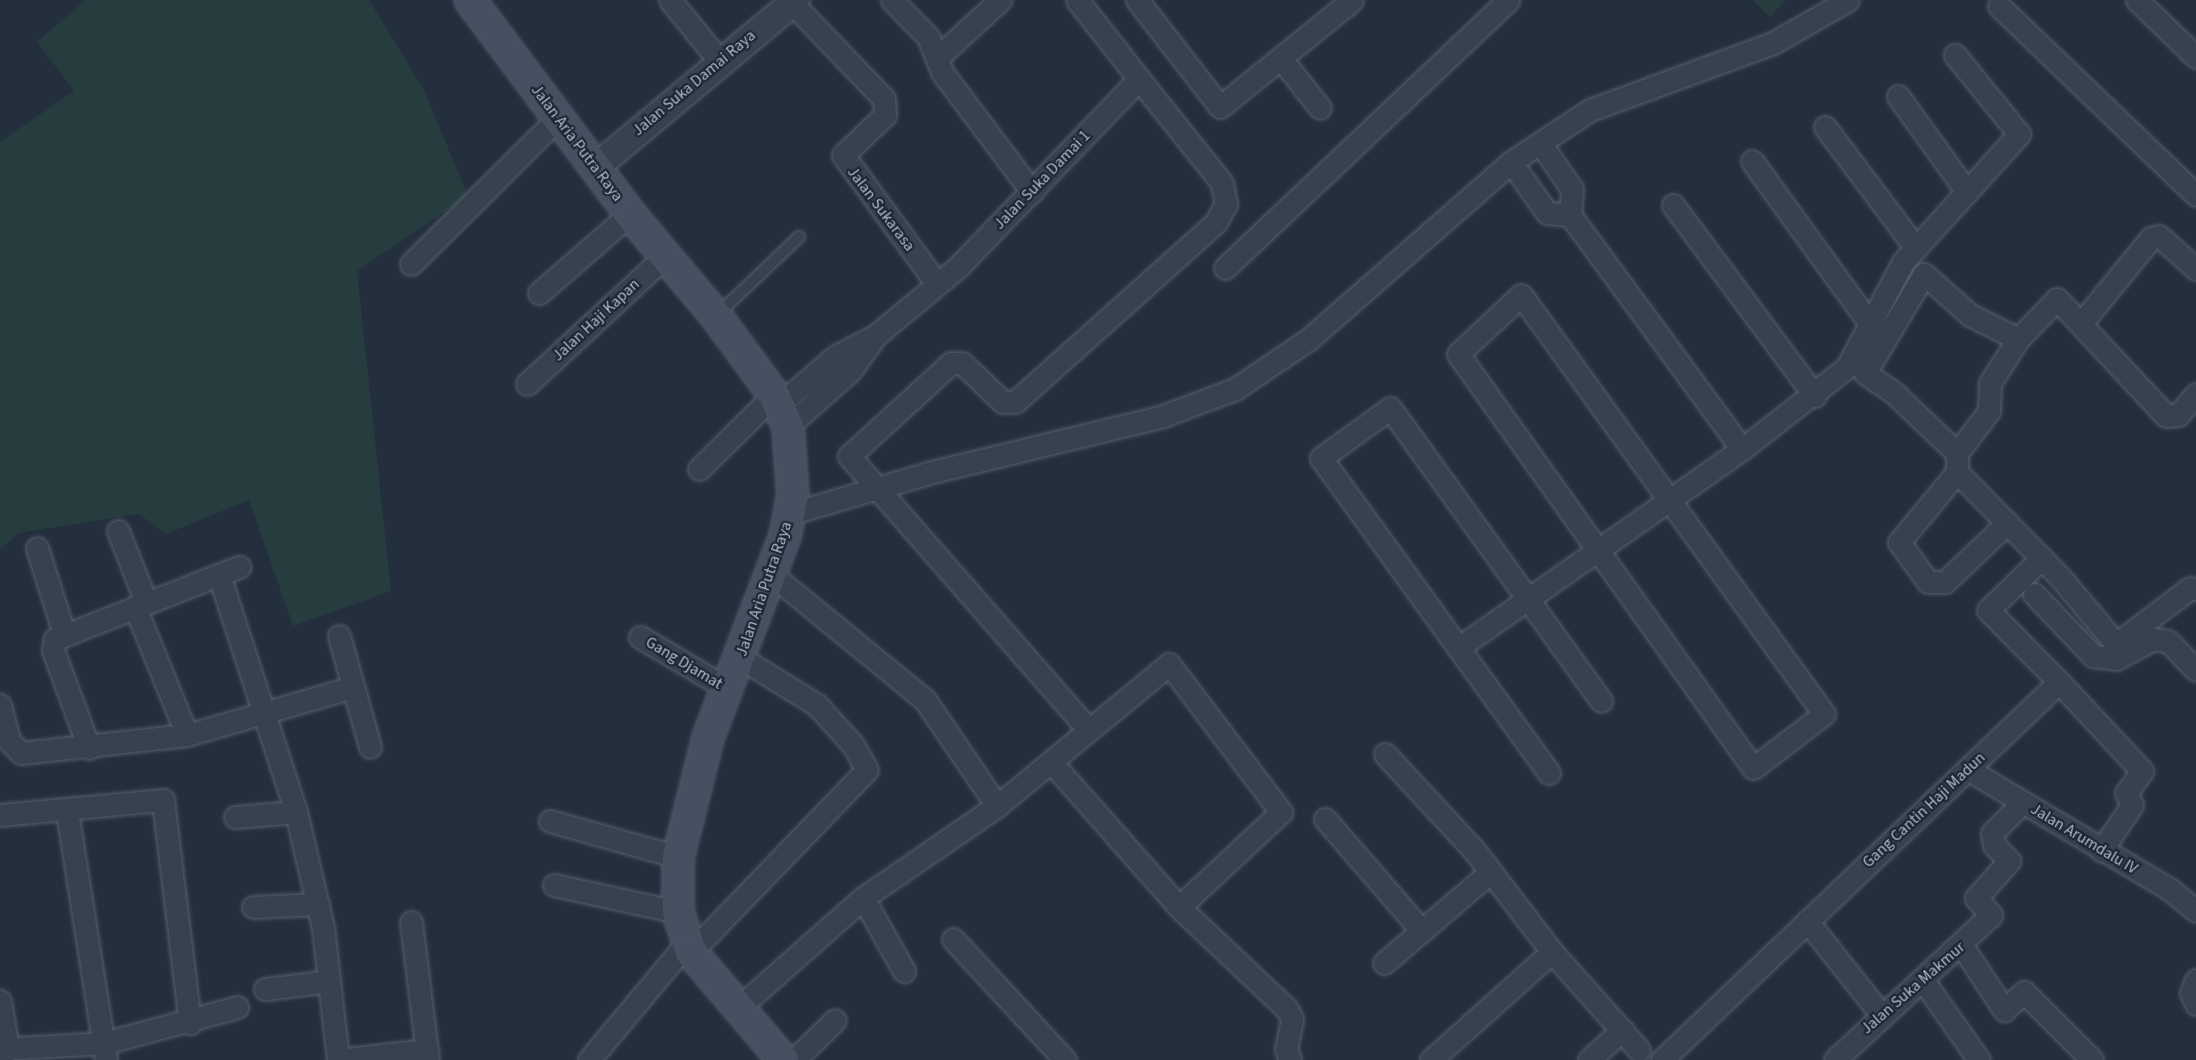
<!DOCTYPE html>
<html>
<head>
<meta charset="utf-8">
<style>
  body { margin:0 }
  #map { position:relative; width:2196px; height:1060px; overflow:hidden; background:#242f3e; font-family:"Source Sans 3",sans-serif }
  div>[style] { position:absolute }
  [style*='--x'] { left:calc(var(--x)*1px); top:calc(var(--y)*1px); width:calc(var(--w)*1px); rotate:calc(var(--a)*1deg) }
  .green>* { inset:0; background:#263c3f }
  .roads { filter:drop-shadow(0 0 2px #565f6c) drop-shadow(0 0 2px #565f6c) }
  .service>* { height:10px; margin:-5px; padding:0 5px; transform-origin:5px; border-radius:5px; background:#38414e }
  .minor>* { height:21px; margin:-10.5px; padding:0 10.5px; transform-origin:10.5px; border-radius:10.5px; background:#38414e }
  .tertiary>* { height:26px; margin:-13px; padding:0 13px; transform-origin:13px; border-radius:13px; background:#38414e }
  .secondary>* { height:30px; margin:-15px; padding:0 15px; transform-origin:15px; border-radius:15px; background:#465061 }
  span { translate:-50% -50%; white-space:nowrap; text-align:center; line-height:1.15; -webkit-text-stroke:4.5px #1d2633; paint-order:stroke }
  .street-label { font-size:16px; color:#b4bcc9 }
</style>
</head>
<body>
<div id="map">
  <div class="green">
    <div style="clip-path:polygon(86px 0,369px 0,424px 90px,468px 196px,357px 271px,391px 591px,293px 626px,249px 500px,166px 534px,139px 514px,19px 533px,0 549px,0 142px,74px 91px,37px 42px)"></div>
    <div style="clip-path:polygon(1753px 0,1786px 0,1770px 17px)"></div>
  </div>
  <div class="roads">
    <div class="service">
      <div style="--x:716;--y:316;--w:115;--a:-43.6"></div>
    </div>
    <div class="minor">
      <div style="--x:670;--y:0;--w:77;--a:50.8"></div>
      <div style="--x:892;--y:0;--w:52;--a:45.8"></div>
      <div style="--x:928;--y:37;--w:38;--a:68"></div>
      <div style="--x:942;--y:72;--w:150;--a:53.1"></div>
      <div style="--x:1137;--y:0;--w:135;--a:52.2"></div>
      <div style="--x:1220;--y:107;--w:170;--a:-39"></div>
      <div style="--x:2137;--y:0;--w:82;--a:44"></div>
      <div style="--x:792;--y:3;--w:133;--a:46.2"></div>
      <div style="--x:884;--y:99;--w:16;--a:86"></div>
      <div style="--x:885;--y:115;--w:58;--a:136.4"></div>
      <div style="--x:843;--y:155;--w:160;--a:53.9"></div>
      <div style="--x:1999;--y:6;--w:273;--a:43.8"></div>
      <div style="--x:937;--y:58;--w:86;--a:-42.6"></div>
      <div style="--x:1282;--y:60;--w:61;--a:51.6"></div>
      <div style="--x:1898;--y:96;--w:118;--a:54.3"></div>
      <div style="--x:1825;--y:127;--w:151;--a:53.1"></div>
      <div style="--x:1540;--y:143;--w:56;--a:55.2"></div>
      <div style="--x:1572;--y:189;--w:26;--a:94"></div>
      <div style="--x:1570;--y:215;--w:290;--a:53.7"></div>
      <div style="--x:1752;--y:161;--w:201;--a:54.1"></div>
      <div style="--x:1511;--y:162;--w:62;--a:54.8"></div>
      <div style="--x:1547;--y:213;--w:23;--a:5"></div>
      <div style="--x:1673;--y:205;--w:238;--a:53.4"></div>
      <div style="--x:411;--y:264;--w:207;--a:-44.8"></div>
      <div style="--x:1225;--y:268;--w:390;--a:-43.4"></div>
      <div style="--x:539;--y:293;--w:121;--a:-41"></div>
      <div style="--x:1521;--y:295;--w:517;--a:54.13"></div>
      <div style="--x:1824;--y:714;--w:89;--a:142.7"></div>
      <div style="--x:1753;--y:768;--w:508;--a:-125.47"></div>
      <div style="--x:1458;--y:354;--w:86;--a:-43.1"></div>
      <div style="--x:2083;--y:321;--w:107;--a:-50.7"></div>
      <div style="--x:2151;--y:238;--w:8;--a:-14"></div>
      <div style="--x:2159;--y:236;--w:50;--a:41.7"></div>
      <div style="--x:2018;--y:339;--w:56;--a:-45.7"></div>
      <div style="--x:2057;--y:299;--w:160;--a:47"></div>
      <div style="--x:2166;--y:416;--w:12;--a:-5"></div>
      <div style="--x:2178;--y:415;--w:28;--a:-49"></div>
      <div style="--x:527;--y:384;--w:187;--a:-42.8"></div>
      <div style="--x:780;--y:404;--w:74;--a:-40.6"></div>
      <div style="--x:836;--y:356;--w:44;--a:-27.1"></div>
      <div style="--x:875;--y:336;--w:108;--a:-39.7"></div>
      <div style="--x:958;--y:267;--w:261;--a:-46.1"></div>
      <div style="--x:1139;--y:79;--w:100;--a:-128.1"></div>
      <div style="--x:788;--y:426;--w:83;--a:-41.6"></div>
      <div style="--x:850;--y:371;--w:39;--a:-54"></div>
      <div style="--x:1957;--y:453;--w:88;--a:-136.4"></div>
      <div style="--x:1893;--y:392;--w:34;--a:-146"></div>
      <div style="--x:1865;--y:373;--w:115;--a:-59.2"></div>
      <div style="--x:1924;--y:274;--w:62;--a:41.7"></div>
      <div style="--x:1970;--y:315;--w:54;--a:26.6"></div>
      <div style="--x:2018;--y:339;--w:52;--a:122.5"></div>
      <div style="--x:1990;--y:383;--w:28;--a:92"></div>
      <div style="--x:1989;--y:411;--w:53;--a:127.3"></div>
      <div style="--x:1957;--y:453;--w:19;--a:90"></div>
      <div style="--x:1957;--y:472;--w:147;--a:45.6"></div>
      <div style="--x:2060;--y:577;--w:87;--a:50.1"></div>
      <div style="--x:2116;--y:644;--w:93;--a:-37.1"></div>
      <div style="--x:2190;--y:588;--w:6;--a:9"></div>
      <div style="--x:699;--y:469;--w:105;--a:-44.6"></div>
      <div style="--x:1957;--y:472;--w:91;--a:129.6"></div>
      <div style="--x:1899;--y:542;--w:49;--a:54.1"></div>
      <div style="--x:1928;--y:582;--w:17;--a:0"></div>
      <div style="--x:1945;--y:582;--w:86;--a:-43.6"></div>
      <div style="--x:789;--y:514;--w:145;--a:-16.4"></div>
      <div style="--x:928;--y:473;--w:242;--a:-13.6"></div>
      <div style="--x:1163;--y:416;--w:77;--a:-20.6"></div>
      <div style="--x:1235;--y:389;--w:89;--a:-34"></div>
      <div style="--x:1309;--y:339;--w:269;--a:-41.2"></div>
      <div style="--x:1511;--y:162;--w:95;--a:-33.4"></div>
      <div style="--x:1590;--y:110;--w:195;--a:-20.1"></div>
      <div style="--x:1773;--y:43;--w:86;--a:-29.8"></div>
      <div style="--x:118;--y:531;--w:76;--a:68.5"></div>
      <div style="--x:37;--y:548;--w:89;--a:72.4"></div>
      <div style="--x:771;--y:574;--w:199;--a:39.3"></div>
      <div style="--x:925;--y:700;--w:128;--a:55.8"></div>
      <div style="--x:219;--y:575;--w:249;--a:72"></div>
      <div style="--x:296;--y:812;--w:119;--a:76.9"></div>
      <div style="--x:323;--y:928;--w:133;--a:83.5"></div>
      <div style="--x:2034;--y:594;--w:86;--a:46.4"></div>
      <div style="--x:2093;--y:656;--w:23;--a:7"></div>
      <div style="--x:2116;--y:659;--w:42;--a:-28.4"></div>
      <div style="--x:2153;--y:639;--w:15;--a:8"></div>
      <div style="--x:2168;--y:641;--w:40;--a:46"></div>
      <div style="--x:135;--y:607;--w:138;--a:67.9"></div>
      <div style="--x:339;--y:636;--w:115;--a:74.4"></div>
      <div style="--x:640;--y:637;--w:102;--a:30.6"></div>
      <div style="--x:1458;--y:648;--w:347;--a:-35"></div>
      <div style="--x:1742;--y:449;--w:133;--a:-38"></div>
      <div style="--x:1847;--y:367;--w:119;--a:-61.9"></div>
      <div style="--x:1903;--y:262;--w:173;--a:-47.8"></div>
      <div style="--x:2019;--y:134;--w:102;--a:-129"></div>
      <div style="--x:2059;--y:682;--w:122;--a:47"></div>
      <div style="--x:2142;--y:771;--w:27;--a:126"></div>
      <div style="--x:2126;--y:793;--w:13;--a:63"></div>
      <div style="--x:2132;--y:805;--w:55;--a:124"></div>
      <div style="--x:0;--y:705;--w:37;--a:76"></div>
      <div style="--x:9;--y:741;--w:17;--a:45"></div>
      <div style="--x:21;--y:753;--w:167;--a:-6.2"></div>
      <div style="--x:187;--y:735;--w:173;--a:-16.1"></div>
      <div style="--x:1088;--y:729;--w:363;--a:-131.2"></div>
      <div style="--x:849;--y:456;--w:138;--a:-42.4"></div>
      <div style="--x:951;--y:363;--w:11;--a:0"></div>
      <div style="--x:962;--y:363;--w:57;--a:43.6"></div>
      <div style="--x:1003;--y:402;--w:12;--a:0"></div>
      <div style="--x:1015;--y:402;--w:270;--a:-41.8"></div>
      <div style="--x:1216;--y:222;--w:21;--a:-61"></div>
      <div style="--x:1226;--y:204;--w:21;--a:-101"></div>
      <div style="--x:1222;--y:183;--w:133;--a:-128.6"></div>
      <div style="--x:89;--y:748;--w:104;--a:-110.2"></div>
      <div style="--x:53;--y:650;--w:11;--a:-80"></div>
      <div style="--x:55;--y:639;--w:198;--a:-21.4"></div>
      <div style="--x:1385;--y:754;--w:131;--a:47.2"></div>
      <div style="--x:1474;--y:850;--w:128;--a:52.6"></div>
      <div style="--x:1552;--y:952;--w:131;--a:48.4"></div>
      <div style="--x:1052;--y:763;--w:192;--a:48.6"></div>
      <div style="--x:1179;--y:907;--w:149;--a:43.4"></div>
      <div style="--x:1287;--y:1009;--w:11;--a:63"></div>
      <div style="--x:1292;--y:1019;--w:31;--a:101"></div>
      <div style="--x:1286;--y:1049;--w:12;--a:70"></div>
      <div style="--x:1969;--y:770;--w:231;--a:30.7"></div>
      <div style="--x:2168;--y:888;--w:36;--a:39"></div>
      <div style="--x:1549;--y:773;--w:389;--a:-125.9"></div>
      <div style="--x:1321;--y:458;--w:85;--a:-35.9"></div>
      <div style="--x:1390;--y:408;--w:361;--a:54.2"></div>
      <div style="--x:67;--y:811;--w:252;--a:81.1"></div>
      <div style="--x:0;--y:815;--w:164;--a:-5.3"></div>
      <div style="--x:163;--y:800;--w:225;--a:83.1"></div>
      <div style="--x:235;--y:817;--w:61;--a:-4.7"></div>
      <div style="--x:1325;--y:819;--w:148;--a:49.1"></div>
      <div style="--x:550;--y:821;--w:133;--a:15.7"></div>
      <div style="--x:554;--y:885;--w:127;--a:12.3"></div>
      <div style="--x:863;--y:898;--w:84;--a:60.7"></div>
      <div style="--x:253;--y:907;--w:65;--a:-2.6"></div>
      <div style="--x:1807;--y:921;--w:117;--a:51.6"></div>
      <div style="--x:411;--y:922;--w:139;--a:83"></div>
      <div style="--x:953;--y:939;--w:165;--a:47.2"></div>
      <div style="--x:1962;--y:946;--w:77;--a:56.7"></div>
      <div style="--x:2004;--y:1010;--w:27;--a:-42"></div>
      <div style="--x:2024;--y:992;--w:96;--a:45"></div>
      <div style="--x:691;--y:952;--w:253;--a:-46"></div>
      <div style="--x:867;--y:770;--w:29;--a:-119"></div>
      <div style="--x:853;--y:745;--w:54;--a:-132"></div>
      <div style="--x:817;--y:705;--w:89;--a:-148.3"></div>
      <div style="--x:1384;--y:963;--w:138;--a:-40.6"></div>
      <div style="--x:1922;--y:979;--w:99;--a:54.9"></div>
      <div style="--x:2196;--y:980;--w:14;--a:111"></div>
      <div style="--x:2191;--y:993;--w:12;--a:66"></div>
      <div style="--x:265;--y:989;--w:64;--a:-7.1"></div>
      <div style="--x:0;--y:1001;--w:49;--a:80.5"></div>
      <div style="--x:736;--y:1010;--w:169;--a:-41.4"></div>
      <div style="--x:863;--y:898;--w:163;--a:-34.5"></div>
      <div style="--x:997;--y:806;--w:223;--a:-39.5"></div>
      <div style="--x:1169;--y:664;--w:186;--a:52.9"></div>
      <div style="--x:1281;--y:812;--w:139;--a:137"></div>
      <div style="--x:0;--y:1049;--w:104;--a:-3.3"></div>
      <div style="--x:104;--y:1043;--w:138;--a:-15.1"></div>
      <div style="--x:338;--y:1060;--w:90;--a:-6.4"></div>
      <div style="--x:589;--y:1060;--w:153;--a:-50.1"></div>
      <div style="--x:794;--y:1060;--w:57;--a:-44.3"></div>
      <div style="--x:1431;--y:1060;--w:162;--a:-41.8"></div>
      <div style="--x:1589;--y:1060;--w:45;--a:-42.3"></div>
      <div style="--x:1662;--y:1060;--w:548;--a:-43.6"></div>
      <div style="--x:2059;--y:682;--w:101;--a:-134.6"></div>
      <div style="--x:1988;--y:610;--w:75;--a:-43.9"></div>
      <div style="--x:1835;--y:1060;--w:213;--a:-42.9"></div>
      <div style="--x:1991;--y:915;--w:23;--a:-131"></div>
      <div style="--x:1976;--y:898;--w:50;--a:-48.3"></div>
      <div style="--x:2009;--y:861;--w:22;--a:-133"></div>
      <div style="--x:1994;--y:845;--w:12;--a:-99"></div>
      <div style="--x:1992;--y:833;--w:42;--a:-45"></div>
    </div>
    <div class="tertiary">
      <div style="--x:595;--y:168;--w:262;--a:-39.9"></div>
    </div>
    <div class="secondary">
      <div style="--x:470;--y:0;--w:267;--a:53.2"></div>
      <div style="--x:630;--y:214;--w:133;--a:49.9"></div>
      <div style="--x:716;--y:316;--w:98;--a:53.7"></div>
      <div style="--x:774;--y:395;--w:34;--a:66"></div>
      <div style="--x:788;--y:426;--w:69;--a:85.9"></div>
      <div style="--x:793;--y:495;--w:42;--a:101"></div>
      <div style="--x:785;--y:536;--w:216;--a:110.9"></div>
      <div style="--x:708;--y:738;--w:123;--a:104.1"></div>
      <div style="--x:678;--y:857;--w:55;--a:90"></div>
      <div style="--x:678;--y:912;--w:42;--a:72"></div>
      <div style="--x:691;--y:952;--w:142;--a:49.6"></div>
    </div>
  </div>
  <div class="street-label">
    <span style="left:694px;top:83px;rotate:-40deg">Jalan Suka Damai Raya</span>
    <span style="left:577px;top:143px;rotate:53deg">Jalan Aria Putra Raya</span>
    <span style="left:1042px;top:180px;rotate:-46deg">Jalan Suka Damai 1</span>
    <span style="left:881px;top:209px;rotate:53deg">Jalan Sukarasa</span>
    <span style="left:596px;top:320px;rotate:-43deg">Jalan Haji Kapan</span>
    <span style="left:764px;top:589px;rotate:-71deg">Jalan Aria Putra Raya</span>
    <span style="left:684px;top:663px;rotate:31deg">Gang Djamat</span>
    <span style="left:1924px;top:810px;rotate:-43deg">Gang Cantin Haji Madun</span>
    <span style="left:2084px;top:839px;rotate:31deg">Jalan Arumdalu IV</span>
    <span style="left:1913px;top:988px;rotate:-41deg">Jalan Suka Makmur</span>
  </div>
</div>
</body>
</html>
